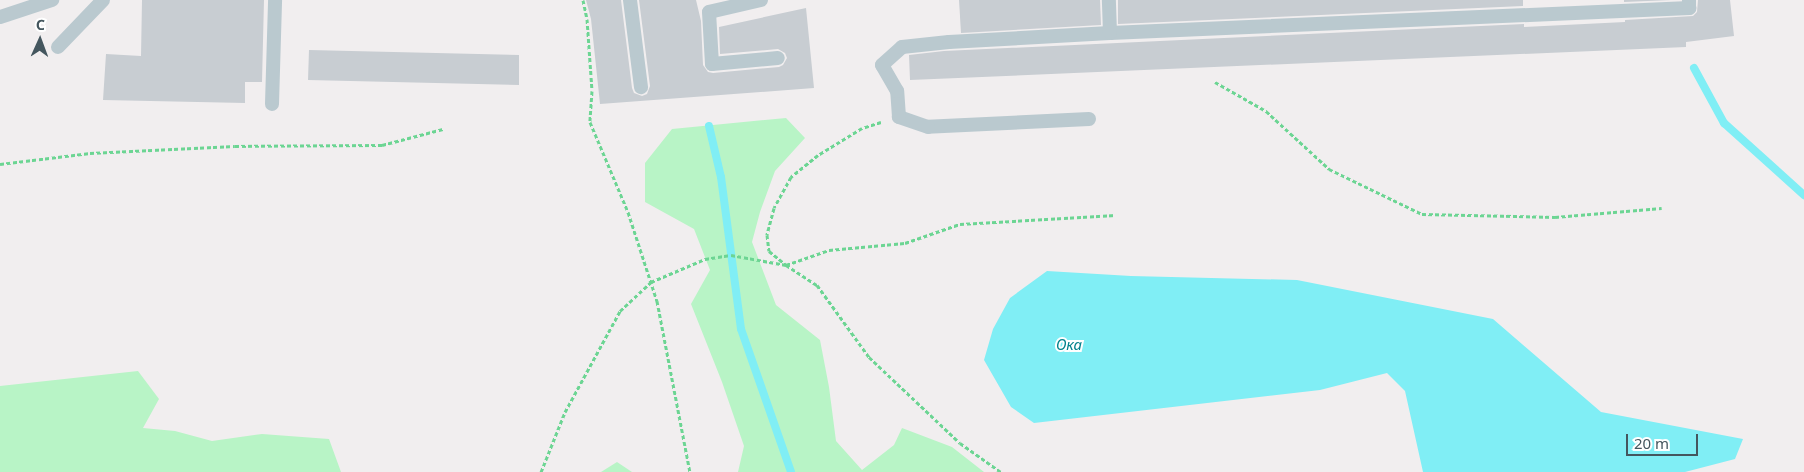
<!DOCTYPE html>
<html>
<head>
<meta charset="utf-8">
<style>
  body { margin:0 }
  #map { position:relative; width:1804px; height:472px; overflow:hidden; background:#f1eeef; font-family:"Noto Sans",sans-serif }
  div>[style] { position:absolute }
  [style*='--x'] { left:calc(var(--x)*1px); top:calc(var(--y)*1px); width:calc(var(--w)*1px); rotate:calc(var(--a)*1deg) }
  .green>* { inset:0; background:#b8f4c6 }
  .water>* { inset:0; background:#80eef5 }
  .stream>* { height:8px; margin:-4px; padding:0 4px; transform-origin:4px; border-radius:4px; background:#80eef5 }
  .building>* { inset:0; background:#c8cdd2 }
  .path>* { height:3px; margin-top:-1.5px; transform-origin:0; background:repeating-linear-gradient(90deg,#6cd593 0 4px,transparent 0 6.5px) }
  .service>* { height:14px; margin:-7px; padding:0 7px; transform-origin:7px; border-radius:7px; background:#bac9cf }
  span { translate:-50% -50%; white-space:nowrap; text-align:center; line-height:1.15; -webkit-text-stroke:4px #fff; paint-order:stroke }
  .water-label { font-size:15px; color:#04838d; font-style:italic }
  .north { position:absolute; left:15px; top:15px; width:50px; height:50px; -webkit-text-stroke:4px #fff; paint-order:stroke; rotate:2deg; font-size:14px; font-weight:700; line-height:20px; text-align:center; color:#44565e }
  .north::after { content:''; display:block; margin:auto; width:18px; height:22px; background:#44565e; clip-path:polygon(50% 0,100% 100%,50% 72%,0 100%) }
  .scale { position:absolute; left:1626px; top:434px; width:72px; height:22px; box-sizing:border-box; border:2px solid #44565e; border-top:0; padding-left:6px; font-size:15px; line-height:18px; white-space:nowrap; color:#44565e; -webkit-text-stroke:4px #fff; paint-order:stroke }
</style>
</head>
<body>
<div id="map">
  <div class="green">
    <div style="clip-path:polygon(786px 118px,805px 138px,775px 171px,760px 212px,752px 242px,776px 305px,820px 340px,829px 387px,836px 441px,862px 470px,894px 445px,902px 428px,952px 447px,984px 472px,738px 472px,744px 446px,722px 382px,691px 304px,710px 270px,694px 229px,645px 202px,645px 163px,672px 129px)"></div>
    <div style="clip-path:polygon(138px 371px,159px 399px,143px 428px,175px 431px,212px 441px,262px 434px,329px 439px,341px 472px,0 472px,0 386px)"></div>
    <div style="clip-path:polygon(617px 462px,632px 472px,601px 472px)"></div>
  </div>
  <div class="water">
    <div style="clip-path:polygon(1047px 271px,1131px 276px,1297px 280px,1493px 319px,1601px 412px,1743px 439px,1735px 459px,1685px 472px,1423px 472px,1405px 391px,1387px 373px,1320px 390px,1034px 423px,1011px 407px,984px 360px,993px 329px,1010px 298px)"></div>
  </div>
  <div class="stream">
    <div style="--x:1694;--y:68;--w:63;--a:61.4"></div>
    <div style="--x:1724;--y:123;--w:108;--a:42"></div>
    <div style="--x:709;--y:126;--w:52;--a:76.8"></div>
    <div style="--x:721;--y:177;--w:153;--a:82.5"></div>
    <div style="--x:741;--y:329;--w:151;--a:70.7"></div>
  </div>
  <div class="building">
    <div style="clip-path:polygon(142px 0,264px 0,262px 82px,245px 82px,245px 103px,103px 100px,106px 54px,141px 56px)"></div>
    <div style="clip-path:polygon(586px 0,621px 0,632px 88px,634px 93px,642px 96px,647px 94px,650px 86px,639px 0,696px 0,701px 21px,703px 65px,708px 72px,713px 73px,779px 67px,783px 65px,787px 58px,785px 53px,778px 49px,720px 54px,719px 27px,806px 8px,814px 88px,600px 104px,591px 19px)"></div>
    <div style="clip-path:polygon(959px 0,1100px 0,1101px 25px,961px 33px)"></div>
    <div style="clip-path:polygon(1118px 0,1523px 0,1523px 6px,1118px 24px)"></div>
    <div style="clip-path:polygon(1624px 0,1671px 0,1624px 2px)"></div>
    <div style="clip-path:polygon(1698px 0,1730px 0,1734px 36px,1686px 42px,1686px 47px,910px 80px,909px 55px,944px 51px,1524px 24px,1524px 27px,1625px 22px,1625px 20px,1693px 16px,1697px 12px)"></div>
    <div style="clip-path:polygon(309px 50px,519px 55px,519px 85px,308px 80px)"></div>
  </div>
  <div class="path">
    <div style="--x:583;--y:0;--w:19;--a:78"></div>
    <div style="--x:587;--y:19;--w:72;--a:86"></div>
    <div style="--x:592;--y:91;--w:31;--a:94"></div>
    <div style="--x:590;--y:122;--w:98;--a:67.1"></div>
    <div style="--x:628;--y:212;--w:94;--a:72"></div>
    <div style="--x:657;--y:301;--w:174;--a:79.1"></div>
    <div style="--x:1215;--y:82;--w:59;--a:29.6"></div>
    <div style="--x:1266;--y:111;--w:86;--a:42.6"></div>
    <div style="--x:1329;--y:169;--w:103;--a:25.8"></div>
    <div style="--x:1422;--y:214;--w:133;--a:1.3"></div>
    <div style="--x:1555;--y:217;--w:107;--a:-4.8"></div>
    <div style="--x:881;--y:122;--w:20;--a:162"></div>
    <div style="--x:862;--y:128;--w:52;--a:148.5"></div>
    <div style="--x:818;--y:155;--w:35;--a:141"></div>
    <div style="--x:791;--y:177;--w:35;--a:119"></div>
    <div style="--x:774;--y:208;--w:28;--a:105"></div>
    <div style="--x:767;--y:235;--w:16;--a:83"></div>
    <div style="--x:769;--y:251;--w:22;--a:39"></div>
    <div style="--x:786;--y:265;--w:46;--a:-19.2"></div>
    <div style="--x:829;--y:250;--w:76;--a:-5.3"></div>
    <div style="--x:905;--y:243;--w:58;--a:-19.1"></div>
    <div style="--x:960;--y:224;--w:156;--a:-3.3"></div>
    <div style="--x:0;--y:164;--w:91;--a:-7"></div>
    <div style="--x:90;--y:153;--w:145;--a:-2.8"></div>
    <div style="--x:235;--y:146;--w:147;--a:-0.4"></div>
    <div style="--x:382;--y:145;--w:63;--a:-14.7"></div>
    <div style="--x:541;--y:472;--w:65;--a:-68.2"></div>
    <div style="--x:565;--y:412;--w:115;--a:-61.4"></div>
    <div style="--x:620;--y:311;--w:42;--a:-43.1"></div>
    <div style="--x:651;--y:282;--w:59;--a:-23.1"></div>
    <div style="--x:705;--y:259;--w:26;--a:-9"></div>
    <div style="--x:731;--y:255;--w:56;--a:10.3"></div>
    <div style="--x:786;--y:265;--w:37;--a:33"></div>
    <div style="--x:817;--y:285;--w:89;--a:54.2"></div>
    <div style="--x:869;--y:357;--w:125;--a:43.4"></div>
    <div style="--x:960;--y:443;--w:50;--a:35.3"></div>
  </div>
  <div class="service">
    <div style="--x:630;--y:0;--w:88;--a:82.8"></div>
    <div style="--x:761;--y:0;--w:53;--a:167"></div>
    <div style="--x:709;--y:12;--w:52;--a:86.7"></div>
    <div style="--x:712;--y:64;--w:66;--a:-5.2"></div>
    <div style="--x:0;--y:17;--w:55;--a:-18.1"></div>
    <div style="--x:1110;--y:33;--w:580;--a:-2.47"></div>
    <div style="--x:1689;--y:8;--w:8;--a:-90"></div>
    <div style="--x:58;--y:47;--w:65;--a:-46.2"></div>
    <div style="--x:272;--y:104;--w:104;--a:-88.3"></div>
    <div style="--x:1089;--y:119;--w:161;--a:177.2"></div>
    <div style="--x:928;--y:127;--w:31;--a:-161"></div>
    <div style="--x:899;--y:117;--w:26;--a:-94"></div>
    <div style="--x:897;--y:91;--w:30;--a:-120"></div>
    <div style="--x:882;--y:65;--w:27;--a:-42"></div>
    <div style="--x:902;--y:47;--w:47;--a:-6.1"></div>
    <div style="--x:949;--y:42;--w:161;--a:-3.2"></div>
    <div style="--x:1110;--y:33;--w:33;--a:-92"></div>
  </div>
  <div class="water-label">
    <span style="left:1069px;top:345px">Ока</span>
  </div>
  <div class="north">С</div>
  <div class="scale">20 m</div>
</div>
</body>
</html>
